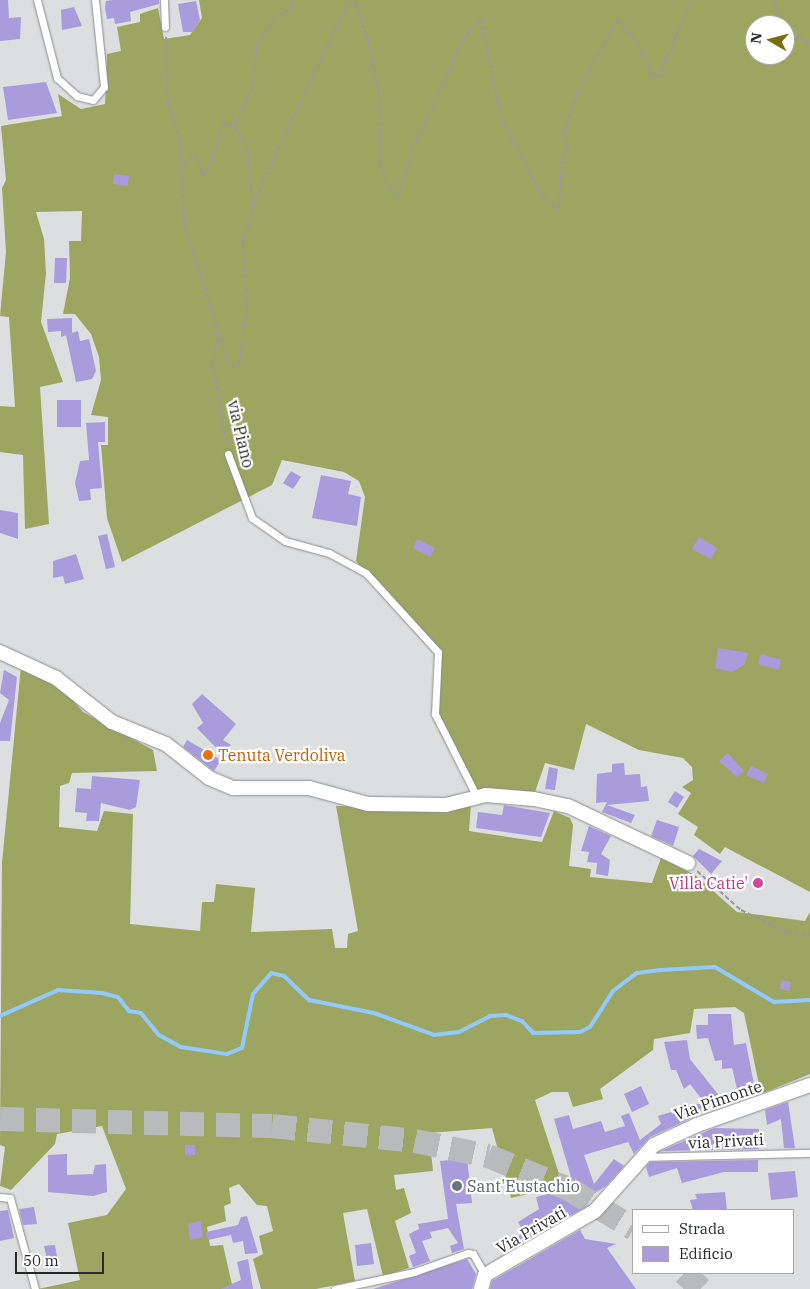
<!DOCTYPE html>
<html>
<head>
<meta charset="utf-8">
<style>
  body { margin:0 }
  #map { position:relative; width:810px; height:1289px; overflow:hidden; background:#dddedf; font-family:"IBM Plex Serif",serif }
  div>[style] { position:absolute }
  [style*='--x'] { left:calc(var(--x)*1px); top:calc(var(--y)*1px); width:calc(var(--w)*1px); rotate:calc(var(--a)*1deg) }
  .forest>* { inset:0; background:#9ca661 }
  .stream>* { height:4px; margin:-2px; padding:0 2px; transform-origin:2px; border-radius:2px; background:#93cafe }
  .building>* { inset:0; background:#a99cdd }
  .trunk-tunnel>* { height:24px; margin-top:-12px; transform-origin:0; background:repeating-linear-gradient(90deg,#b9babb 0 24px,transparent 0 36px) }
  .path>* { height:2px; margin-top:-1px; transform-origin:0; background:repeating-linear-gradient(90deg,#98999a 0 5px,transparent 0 7.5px) }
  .roads { filter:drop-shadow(0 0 1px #8c8d8e) drop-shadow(0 0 1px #8c8d8e) }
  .service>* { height:7px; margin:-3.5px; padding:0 3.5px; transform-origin:3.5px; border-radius:3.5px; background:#fff }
  .minor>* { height:14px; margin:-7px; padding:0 7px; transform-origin:7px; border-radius:7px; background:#fff }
  .dots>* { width:14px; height:14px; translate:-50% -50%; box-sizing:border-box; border:2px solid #fff; border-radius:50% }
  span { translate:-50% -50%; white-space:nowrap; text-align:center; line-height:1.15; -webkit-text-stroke:4.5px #fff; paint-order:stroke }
  .street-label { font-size:16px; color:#282929 }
  .food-label { font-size:16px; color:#c56008 }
  .left { translate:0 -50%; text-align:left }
  .hotel-label { font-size:16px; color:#b23c85 }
  .right { translate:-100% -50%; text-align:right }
  .worship-label { font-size:16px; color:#5b616d }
  .legend { position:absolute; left:632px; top:1209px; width:162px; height:65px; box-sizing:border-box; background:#fff; border:1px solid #a9a9a9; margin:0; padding:6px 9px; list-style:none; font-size:15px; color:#282929 }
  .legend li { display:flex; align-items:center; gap:10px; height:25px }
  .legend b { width:25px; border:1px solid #a9a9a9 }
  .north { position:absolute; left:745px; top:15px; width:50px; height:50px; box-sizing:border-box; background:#fff; border:1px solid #a9a9a9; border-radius:50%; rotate:278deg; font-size:14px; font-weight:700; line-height:20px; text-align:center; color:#282929 }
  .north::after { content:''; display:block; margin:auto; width:18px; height:22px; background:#786f0f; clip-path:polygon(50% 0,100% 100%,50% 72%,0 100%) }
  .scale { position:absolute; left:15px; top:1252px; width:89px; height:22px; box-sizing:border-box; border:2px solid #282929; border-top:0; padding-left:6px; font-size:15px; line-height:18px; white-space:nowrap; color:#282929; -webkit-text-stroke:4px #fff; paint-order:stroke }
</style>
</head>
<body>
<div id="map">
  <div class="forest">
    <div style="clip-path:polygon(evenodd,199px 0,810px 0,810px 892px,725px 847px,720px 854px,694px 835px,698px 827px,678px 814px,691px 793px,682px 787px,693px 780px,692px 767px,683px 758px,639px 750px,586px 724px,574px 770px,545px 763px,535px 792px,501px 789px,477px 797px,440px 733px,435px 714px,438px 652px,356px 561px,365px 497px,359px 481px,344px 472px,282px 460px,272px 485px,122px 562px,107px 518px,101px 445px,108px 445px,108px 417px,91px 415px,101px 380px,99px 357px,91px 334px,75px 314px,63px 314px,70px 278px,69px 241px,81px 241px,82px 211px,36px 212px,44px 239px,46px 273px,41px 322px,63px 382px,40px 387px,49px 524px,25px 529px,23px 455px,0 452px,0 406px,15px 407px,9px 317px,0 316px,6px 252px,2px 188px,6px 180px,1px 126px,62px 116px,58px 94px,81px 109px,105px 104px,107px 54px,121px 51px,117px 27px,140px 22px,140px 14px,158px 8px,164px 39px,190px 35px,202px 18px,199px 0,755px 25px,785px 25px,785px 55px,755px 55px,755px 25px)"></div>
    <div style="clip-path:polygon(21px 666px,34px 669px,65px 691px,83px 712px,153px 750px,157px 771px,72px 773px,69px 783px,60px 786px,59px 827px,97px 831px,104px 811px,133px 814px,130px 924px,200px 931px,202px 902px,214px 902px,216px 884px,255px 888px,251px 932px,332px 929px,335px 948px,347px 948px,348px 934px,358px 931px,336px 806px,428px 809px,471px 804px,469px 831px,542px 842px,554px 811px,570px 818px,573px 825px,569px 866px,591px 869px,590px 877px,652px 883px,661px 858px,695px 875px,737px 912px,805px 921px,810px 912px,810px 1074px,761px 1094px,744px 1013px,735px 1007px,694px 1009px,690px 1033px,654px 1039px,653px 1050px,600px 1089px,603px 1099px,573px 1107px,568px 1092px,552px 1092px,535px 1100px,563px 1186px,511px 1198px,492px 1128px,429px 1133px,433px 1171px,394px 1175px,396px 1190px,404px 1188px,411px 1213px,395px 1221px,409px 1268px,383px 1276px,367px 1209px,343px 1213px,355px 1281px,316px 1289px,261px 1289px,253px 1259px,263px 1254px,259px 1236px,273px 1231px,267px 1206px,257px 1205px,239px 1184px,229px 1188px,231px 1203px,224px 1206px,226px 1221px,207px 1227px,210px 1246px,223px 1245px,233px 1289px,38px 1289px,80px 1280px,68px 1223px,107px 1215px,126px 1189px,102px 1126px,57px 1134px,55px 1144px,11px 1190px,0 1186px,5px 1147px,0 1145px,2px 863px)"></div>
  </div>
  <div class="stream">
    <div style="--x:0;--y:1016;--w:64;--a:-24.1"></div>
    <div style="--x:58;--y:990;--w:44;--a:3.9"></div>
    <div style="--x:102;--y:993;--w:16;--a:14"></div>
    <div style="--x:118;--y:997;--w:18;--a:52"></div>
    <div style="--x:129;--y:1011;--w:12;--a:9"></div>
    <div style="--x:141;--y:1013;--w:28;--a:51"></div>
    <div style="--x:159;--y:1035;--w:25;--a:29"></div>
    <div style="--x:181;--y:1047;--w:47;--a:8.7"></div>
    <div style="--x:227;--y:1054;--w:16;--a:-22"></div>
    <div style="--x:242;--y:1048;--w:55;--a:-78.5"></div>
    <div style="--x:253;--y:994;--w:28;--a:-49"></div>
    <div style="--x:271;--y:973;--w:13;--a:13"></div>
    <div style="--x:284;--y:976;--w:35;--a:44"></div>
    <div style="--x:309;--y:1000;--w:66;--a:11.3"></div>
    <div style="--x:374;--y:1013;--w:64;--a:20.1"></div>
    <div style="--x:434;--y:1035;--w:25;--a:-7"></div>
    <div style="--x:459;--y:1032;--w:35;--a:-27"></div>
    <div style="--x:490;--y:1016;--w:16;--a:-4"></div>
    <div style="--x:506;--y:1015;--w:17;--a:21"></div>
    <div style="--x:522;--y:1021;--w:16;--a:47"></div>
    <div style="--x:533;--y:1033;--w:47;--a:-1.2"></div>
    <div style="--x:580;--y:1032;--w:11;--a:-27"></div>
    <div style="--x:590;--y:1027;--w:43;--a:-57.4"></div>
    <div style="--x:613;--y:991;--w:30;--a:-37"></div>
    <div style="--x:637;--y:973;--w:24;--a:-7"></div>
    <div style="--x:661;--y:970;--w:54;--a:-3.2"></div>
    <div style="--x:715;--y:967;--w:69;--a:30.7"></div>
    <div style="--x:774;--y:1002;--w:36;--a:-3"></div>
  </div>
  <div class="building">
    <div style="clip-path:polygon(0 0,8px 0,9px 18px,21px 17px,20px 39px,0 41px)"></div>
    <div style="clip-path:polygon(112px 0,159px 0,159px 4px,130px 12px,131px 21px,115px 24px,114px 18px,107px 19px,105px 8px,106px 1px)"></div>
    <div style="clip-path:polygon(196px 1px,200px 20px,193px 32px,183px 32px,178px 4px)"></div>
    <div style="clip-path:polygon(74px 7px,82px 26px,62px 30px,61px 10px)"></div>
    <div style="clip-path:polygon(46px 82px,57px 113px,8px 120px,3px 87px)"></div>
    <div style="clip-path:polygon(114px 174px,129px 176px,128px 186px,113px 184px)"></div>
    <div style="clip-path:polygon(55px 258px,67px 258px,66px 283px,54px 283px)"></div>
    <div style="clip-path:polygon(72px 318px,72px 333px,61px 337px,61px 331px,48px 332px,47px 319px)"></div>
    <div style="clip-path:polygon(78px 331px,80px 341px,89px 339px,96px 371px,92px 379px,76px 382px,66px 335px)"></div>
    <div style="clip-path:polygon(57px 400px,81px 400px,81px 427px,57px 427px)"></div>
    <div style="clip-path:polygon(105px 422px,105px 442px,98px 442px,102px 488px,90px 489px,91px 500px,79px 501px,75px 483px,80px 461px,89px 460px,86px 423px)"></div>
    <div style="clip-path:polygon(291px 471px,301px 477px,293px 489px,283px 483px)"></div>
    <div style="clip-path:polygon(321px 475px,351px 481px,348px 494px,361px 497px,357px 526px,312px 518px)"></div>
    <div style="clip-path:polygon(0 510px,18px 513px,18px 539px,0 533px)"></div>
    <div style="clip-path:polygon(107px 534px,115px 567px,106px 569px,98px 536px)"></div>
    <div style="clip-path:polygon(699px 537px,717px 548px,711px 559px,692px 549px)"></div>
    <div style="clip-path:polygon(417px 539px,435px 548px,430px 557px,413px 548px)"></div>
    <div style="clip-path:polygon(76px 554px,84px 579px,65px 584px,63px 576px,53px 578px,53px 561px)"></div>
    <div style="clip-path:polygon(718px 648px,748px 653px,744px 665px,732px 672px,715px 668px)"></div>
    <div style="clip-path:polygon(761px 654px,781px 660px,779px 670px,758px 664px)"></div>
    <div style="clip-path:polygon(4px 670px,17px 677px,10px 741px,0 741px,0 723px,9px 700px,0 693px)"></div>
    <div style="clip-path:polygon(202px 694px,236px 724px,223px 740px,231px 745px,224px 756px,197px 728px,203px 723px,192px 704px)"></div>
    <div style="clip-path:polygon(187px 740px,221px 760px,214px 771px,183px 747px)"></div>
    <div style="clip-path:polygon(728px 753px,744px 771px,737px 777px,719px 761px)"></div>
    <div style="clip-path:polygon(624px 763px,625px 775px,640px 774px,641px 787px,647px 786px,649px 801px,607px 805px,635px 815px,631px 823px,602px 812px,607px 802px,596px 803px,597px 774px,612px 772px,612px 764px)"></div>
    <div style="clip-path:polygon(751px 766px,768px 774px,764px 783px,746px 775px)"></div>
    <div style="clip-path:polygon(549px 767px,558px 769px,555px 790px,545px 789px)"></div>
    <div style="clip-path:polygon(92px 776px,140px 780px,136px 807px,130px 810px,101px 803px,99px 821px,86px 821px,87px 813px,75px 812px,77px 788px,91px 789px)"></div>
    <div style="clip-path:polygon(675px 791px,684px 797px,677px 808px,668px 802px)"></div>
    <div style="clip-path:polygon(504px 805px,550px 813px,541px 837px,476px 828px,478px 812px,502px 815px)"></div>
    <div style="clip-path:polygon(657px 820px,679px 827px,673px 846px,651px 836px)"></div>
    <div style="clip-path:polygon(589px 826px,611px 836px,601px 854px,610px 860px,608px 876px,596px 874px,597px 863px,587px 862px,589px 852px,581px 851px)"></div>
    <div style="clip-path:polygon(699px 849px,722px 861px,711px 874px,693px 856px)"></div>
    <div style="clip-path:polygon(782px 980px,791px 982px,789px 991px,780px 989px)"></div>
    <div style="clip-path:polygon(708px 1014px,731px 1014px,734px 1045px,746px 1043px,756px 1095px,740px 1101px,732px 1068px,722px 1069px,722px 1060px,715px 1061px,708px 1038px,697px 1039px,696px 1025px,708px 1025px)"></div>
    <div style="clip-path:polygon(687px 1040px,690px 1059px,721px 1098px,698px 1115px,650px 1137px,634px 1154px,628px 1142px,584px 1155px,594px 1184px,614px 1159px,624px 1166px,606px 1186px,577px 1205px,580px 1210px,510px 1250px,506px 1243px,524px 1233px,518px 1222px,539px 1209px,536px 1197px,574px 1187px,554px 1119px,569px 1115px,573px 1129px,601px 1121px,605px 1132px,625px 1126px,621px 1116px,629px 1113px,640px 1140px,661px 1124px,658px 1116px,704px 1102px,690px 1084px,684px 1089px,676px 1070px,671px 1070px,664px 1042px)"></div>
    <div style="clip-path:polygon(641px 1086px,649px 1104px,632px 1112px,624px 1094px)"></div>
    <div style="clip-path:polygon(788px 1102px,795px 1148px,784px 1148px,781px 1119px,767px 1125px,765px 1110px)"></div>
    <div style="clip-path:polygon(714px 1128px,759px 1129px,759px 1149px,661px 1151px)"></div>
    <div style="clip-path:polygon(185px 1145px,195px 1145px,195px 1155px,185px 1155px)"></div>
    <div style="clip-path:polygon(67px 1154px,67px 1175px,93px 1174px,95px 1165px,106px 1164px,107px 1192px,93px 1196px,48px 1192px,48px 1155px)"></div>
    <div style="clip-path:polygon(467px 1158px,472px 1203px,456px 1204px,464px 1249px,452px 1253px,450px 1246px,458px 1243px,448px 1228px,430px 1232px,432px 1238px,422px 1241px,430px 1261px,413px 1267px,409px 1256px,416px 1253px,409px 1234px,419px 1229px,418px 1224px,448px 1219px,440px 1161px)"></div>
    <div style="clip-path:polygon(758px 1160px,758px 1172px,724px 1172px,682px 1183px,677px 1168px,649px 1177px,646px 1167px,650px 1162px)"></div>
    <div style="clip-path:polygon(795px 1171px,798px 1197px,771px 1200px,768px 1173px)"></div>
    <div style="clip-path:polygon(725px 1192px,727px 1210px,693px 1210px,690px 1200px,697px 1199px,695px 1194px)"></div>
    <div style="clip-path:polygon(34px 1207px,37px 1224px,23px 1225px,19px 1209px)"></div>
    <div style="clip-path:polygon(8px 1210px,14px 1238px,0 1241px,0 1211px)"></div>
    <div style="clip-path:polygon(247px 1216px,258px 1253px,245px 1254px,243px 1241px,233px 1243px,231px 1235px,208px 1240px,206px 1232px,238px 1225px,241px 1217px)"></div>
    <div style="clip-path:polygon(201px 1221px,203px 1237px,190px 1240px,188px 1224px)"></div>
    <div style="clip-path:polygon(580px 1230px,585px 1239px,616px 1244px,607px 1248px,636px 1289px,490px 1289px,492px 1281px)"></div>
    <div style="clip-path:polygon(371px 1243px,374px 1264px,357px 1266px,355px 1245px)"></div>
    <div style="clip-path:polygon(55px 1245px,57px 1257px,47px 1259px,44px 1246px)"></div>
    <div style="clip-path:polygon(248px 1259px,253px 1289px,220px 1289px,241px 1280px,237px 1262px)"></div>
    <div style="clip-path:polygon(467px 1259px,476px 1274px,472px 1289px,373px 1289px)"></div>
  </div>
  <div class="trunk-tunnel">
    <div style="--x:0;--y:1119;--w:272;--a:1.5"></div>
    <div style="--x:272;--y:1126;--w:144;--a:6"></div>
    <div style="--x:415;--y:1141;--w:75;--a:11.6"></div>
    <div style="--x:488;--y:1156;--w:87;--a:22.2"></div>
    <div style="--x:569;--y:1189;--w:76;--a:31.6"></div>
    <div style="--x:684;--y:1273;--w:23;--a:43"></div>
  </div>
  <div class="path">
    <div style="--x:775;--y:0;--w:26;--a:74"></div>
    <div style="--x:785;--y:29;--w:29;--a:31"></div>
    <div style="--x:166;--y:37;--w:65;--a:88.2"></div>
    <div style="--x:168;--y:102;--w:41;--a:72.9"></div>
    <div style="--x:180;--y:141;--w:81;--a:87.2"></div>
    <div style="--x:184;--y:222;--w:114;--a:72.7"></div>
    <div style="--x:218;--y:331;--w:33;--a:99"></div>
    <div style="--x:213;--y:364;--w:83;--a:80.3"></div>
    <div style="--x:235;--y:126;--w:40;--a:-65"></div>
    <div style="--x:252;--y:90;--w:44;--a:-83.5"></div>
    <div style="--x:257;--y:46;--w:37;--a:-57"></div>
    <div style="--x:277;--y:15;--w:16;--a:-22"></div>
    <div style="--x:292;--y:9;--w:9;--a:-84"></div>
    <div style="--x:183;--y:166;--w:16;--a:-43"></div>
    <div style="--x:195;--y:155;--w:22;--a:69"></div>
    <div style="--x:203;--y:176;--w:22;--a:-60"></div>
    <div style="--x:214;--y:157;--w:35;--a:-75"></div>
    <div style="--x:223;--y:123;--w:12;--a:14"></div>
    <div style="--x:235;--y:126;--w:28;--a:63"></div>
    <div style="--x:248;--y:151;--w:62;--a:85.4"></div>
    <div style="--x:218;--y:331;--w:36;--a:72"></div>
    <div style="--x:229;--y:365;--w:10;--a:-6"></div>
    <div style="--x:239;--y:364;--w:57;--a:-81.9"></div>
    <div style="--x:247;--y:308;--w:65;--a:-93.5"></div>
    <div style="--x:243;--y:243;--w:63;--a:-72.4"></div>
    <div style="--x:262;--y:183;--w:201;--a:-64.3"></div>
    <div style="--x:349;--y:2;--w:6;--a:0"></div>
    <div style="--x:355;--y:2;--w:40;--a:71.1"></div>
    <div style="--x:368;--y:40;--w:52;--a:77.8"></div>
    <div style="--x:379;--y:91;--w:73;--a:88.4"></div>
    <div style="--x:381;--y:164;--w:16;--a:76"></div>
    <div style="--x:385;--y:180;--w:23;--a:56"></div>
    <div style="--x:398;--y:199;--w:50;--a:-73.7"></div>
    <div style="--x:412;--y:151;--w:67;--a:-65.3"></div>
    <div style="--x:440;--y:90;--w:60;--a:-64.3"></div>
    <div style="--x:466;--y:36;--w:23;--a:-49"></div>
    <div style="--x:481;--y:19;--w:98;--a:78.8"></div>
    <div style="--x:500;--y:115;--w:93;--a:62.6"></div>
    <div style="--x:543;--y:198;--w:19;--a:35"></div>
    <div style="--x:559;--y:209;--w:49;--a:-86.5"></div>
    <div style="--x:562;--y:160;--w:15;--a:-62"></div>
    <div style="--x:569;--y:147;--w:16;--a:-112"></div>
    <div style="--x:563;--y:132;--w:46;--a:-69.6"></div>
    <div style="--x:579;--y:89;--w:79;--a:-61.2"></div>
    <div style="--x:617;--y:20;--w:30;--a:46"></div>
    <div style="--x:638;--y:42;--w:36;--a:67"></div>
    <div style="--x:652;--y:75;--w:7;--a:16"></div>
    <div style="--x:659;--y:77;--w:84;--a:-66.8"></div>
    <div style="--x:697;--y:871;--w:59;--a:41.6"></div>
    <div style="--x:741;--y:910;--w:50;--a:26.1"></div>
    <div style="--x:786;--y:932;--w:24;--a:7"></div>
  </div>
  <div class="roads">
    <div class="service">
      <div style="--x:37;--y:0;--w:81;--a:75.6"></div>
      <div style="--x:57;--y:78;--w:27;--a:42"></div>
      <div style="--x:77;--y:96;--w:16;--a:14"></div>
      <div style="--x:93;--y:100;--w:17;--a:-50"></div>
      <div style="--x:104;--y:87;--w:87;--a:-95.9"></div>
      <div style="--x:164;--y:0;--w:27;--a:88"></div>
      <div style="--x:228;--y:454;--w:68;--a:69.4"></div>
      <div style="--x:252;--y:518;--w:40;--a:34.9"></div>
      <div style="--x:285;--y:541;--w:46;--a:15.3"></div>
      <div style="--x:329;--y:553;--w:42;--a:28.4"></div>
      <div style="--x:366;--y:573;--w:107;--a:47.7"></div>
      <div style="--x:438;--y:652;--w:62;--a:92.8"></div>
      <div style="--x:435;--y:714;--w:93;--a:63.2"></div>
      <div style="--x:644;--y:1157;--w:166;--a:-1.4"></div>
      <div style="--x:0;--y:1197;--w:10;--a:6"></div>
      <div style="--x:10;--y:1198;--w:94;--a:74.6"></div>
      <div style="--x:335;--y:1289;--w:81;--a:-12.1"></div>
      <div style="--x:414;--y:1272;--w:57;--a:-19.4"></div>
      <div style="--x:468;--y:1253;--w:5;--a:11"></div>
      <div style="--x:473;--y:1254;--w:24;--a:60"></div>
    </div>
    <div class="minor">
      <div style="--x:0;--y:652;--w:62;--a:24.9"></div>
      <div style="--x:56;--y:678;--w:71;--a:38.2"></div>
      <div style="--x:112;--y:722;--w:58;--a:22.2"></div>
      <div style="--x:166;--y:744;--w:55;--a:38.3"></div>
      <div style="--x:209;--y:778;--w:26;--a:23"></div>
      <div style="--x:233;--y:788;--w:76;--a:0"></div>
      <div style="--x:309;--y:788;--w:61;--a:15.2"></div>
      <div style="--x:368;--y:804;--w:78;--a:0.7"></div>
      <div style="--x:446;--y:805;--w:41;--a:-14"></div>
      <div style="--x:486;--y:795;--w:48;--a:4.8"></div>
      <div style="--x:534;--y:799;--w:35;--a:12"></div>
      <div style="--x:568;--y:806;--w:133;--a:25.4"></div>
      <div style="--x:481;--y:1289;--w:15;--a:-74"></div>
      <div style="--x:485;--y:1275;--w:127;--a:-30.2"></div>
      <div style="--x:595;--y:1211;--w:89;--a:-48.2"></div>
      <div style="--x:654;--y:1145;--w:47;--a:-24.9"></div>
      <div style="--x:697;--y:1125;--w:120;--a:-19.5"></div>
    </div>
  </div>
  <div class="dots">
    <div style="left:208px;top:755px;background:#e8710a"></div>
    <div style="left:758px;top:883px;background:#d1479c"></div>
    <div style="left:457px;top:1186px;background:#6b7280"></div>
  </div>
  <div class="street-label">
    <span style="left:241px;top:434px;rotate:77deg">via Piano</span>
    <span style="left:718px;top:1100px;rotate:-19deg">Via Pimonte</span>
    <span style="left:726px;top:1141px;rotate:-3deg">via Privati</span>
    <span style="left:531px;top:1230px;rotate:-30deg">Via Privati</span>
  </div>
  <div class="food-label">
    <span class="left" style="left:218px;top:755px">Tenuta Verdoliva</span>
  </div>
  <div class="hotel-label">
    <span class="right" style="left:748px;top:883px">Villa Catie'</span>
  </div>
  <div class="worship-label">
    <span class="left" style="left:467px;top:1186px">Sant'Eustachio</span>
  </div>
  <ul class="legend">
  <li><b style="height:6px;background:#fff"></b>Strada</li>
  <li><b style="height:14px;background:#a99cdd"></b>Edificio</li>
  </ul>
  <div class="north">N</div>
  <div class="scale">50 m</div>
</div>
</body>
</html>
